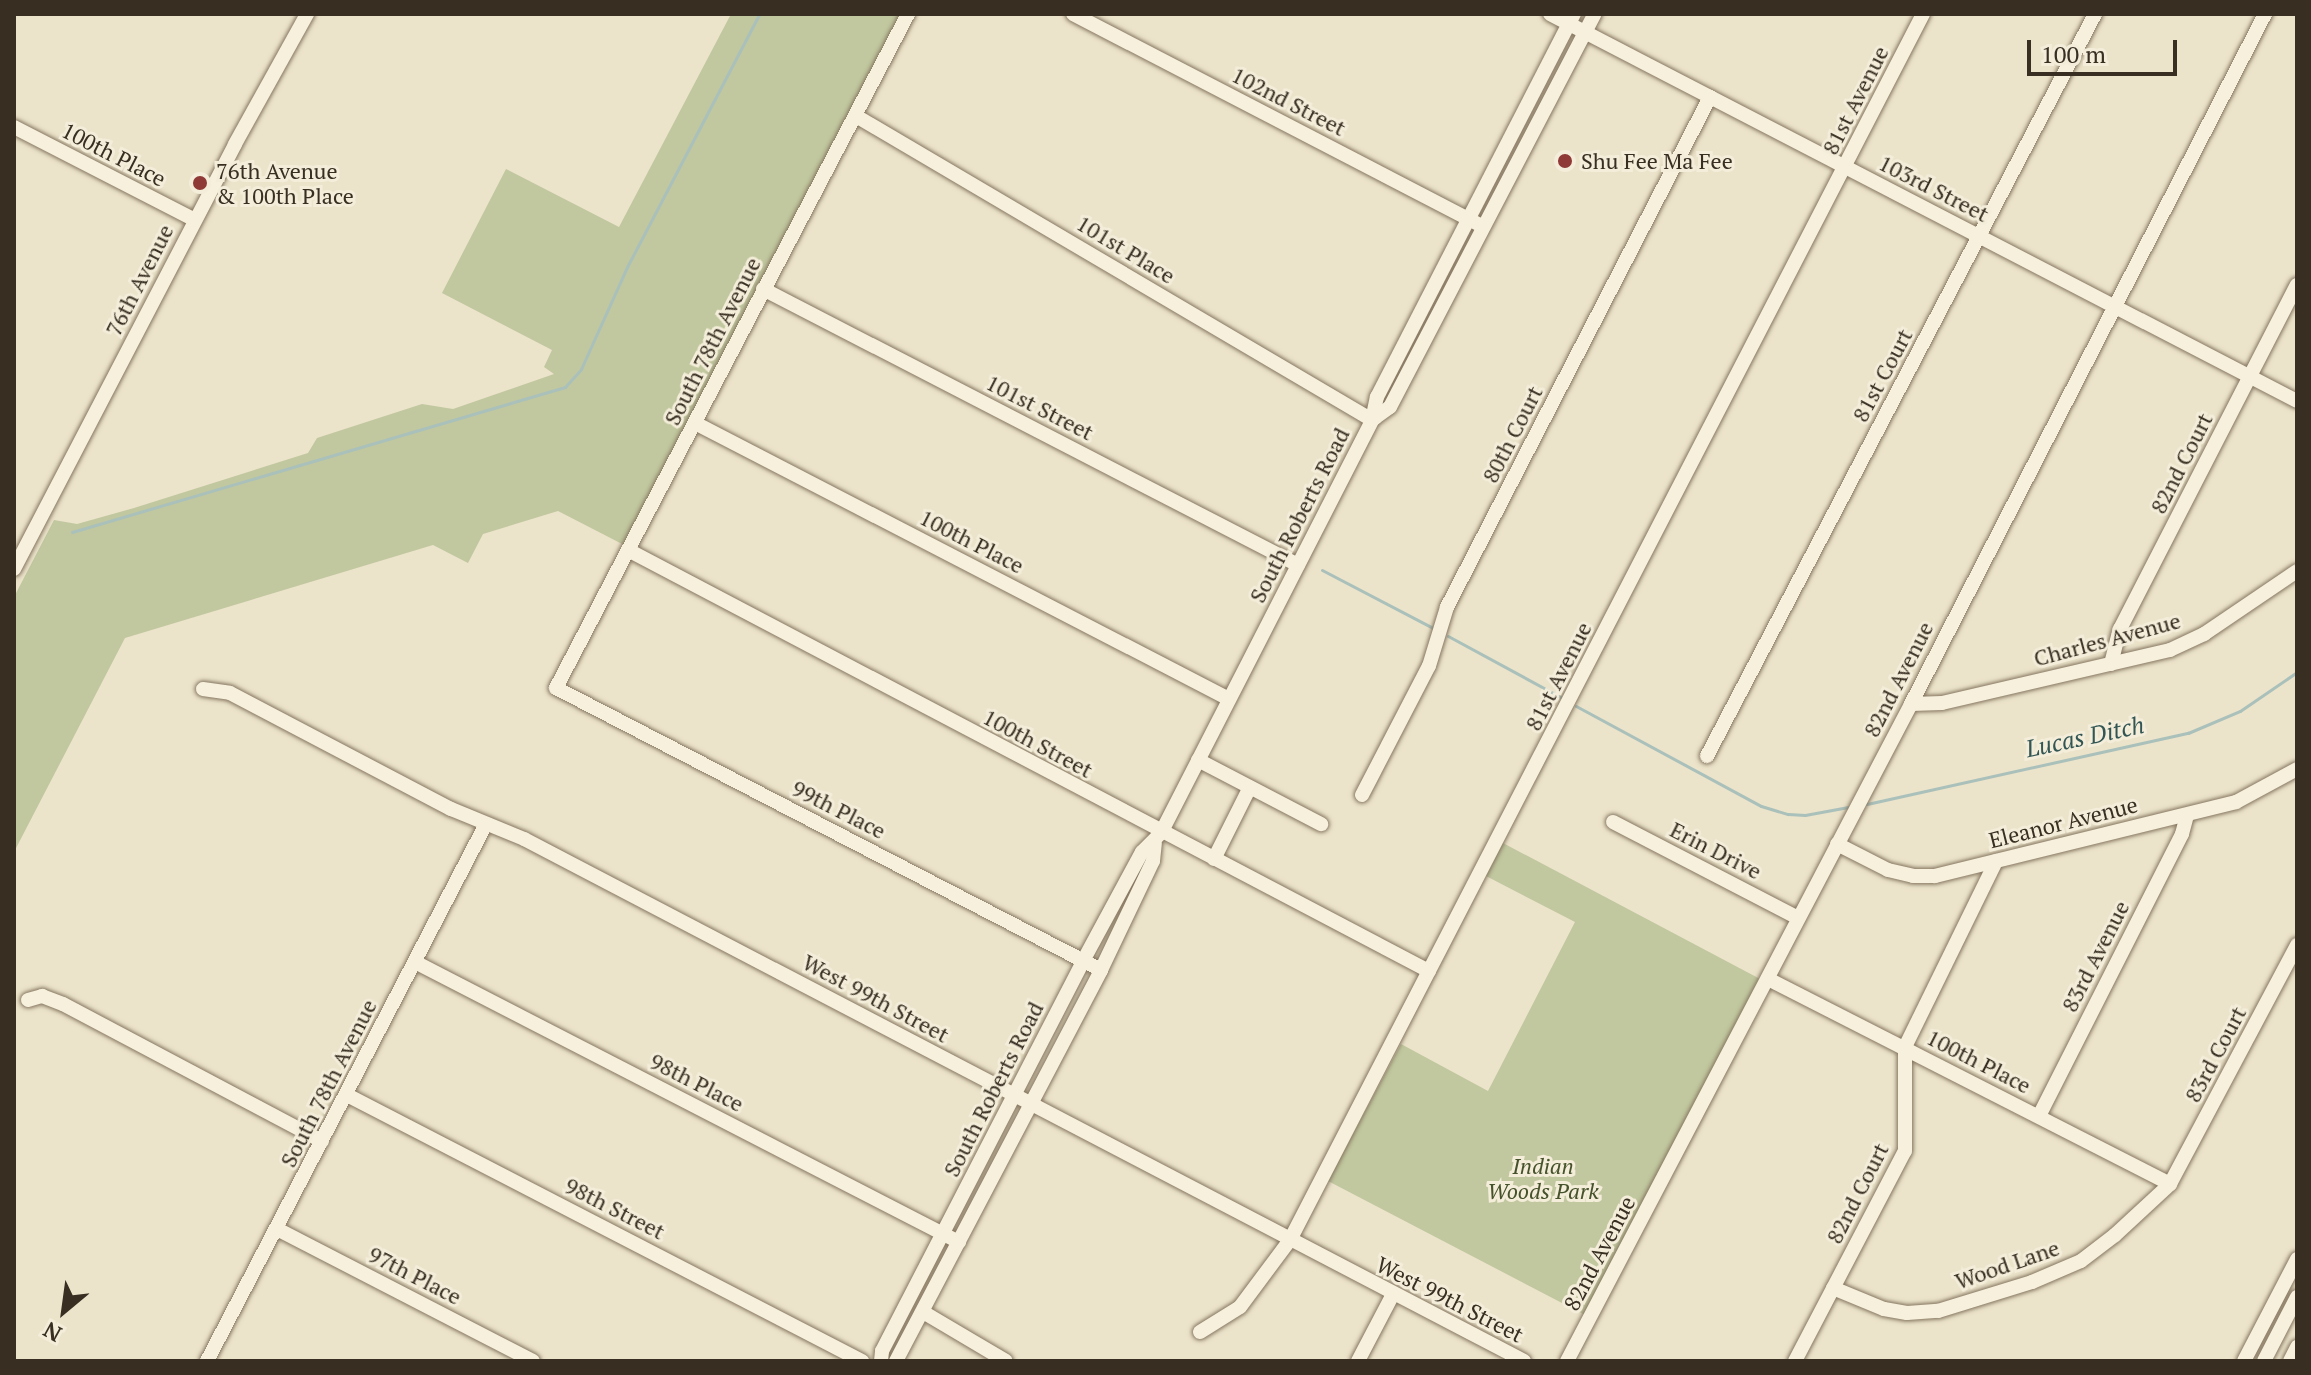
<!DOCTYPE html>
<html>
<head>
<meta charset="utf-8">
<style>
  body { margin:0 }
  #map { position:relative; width:2311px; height:1375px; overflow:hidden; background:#ebe3ca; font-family:"PT Serif",serif }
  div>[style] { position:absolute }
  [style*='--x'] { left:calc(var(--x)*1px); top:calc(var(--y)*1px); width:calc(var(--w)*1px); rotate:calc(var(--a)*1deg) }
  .green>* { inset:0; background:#c1c89f }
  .stream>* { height:3px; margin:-1.5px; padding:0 1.5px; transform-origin:1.5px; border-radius:1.5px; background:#aac0ba }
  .roads { filter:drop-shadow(0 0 2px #867660) drop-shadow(0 0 2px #867660) }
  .minor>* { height:14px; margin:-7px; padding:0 7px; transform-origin:7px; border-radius:7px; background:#f6f0dd }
  .dots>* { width:22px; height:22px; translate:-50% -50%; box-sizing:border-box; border:4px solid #f3edd9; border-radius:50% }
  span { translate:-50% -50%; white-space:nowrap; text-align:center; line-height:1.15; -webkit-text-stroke:6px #f3edd9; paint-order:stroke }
  .street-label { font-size:22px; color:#382e22 }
  .poi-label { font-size:22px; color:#382e22 }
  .left { translate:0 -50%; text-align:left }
  .park-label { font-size:22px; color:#46522b; font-style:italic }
  .water-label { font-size:24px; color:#335655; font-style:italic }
  .frame { position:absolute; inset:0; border:16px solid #382e22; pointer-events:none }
  .north { position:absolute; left:24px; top:1271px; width:80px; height:80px; -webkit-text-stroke:6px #f3edd9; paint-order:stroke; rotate:209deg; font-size:22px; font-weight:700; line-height:32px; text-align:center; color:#382e22 }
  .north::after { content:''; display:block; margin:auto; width:28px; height:36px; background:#382e22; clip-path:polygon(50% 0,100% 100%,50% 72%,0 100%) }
  .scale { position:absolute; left:2027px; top:40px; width:150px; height:36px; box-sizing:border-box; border:4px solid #382e22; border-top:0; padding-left:10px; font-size:24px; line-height:28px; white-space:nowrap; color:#382e22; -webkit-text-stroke:6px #f3edd9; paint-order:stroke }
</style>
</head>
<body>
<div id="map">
  <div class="green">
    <div style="clip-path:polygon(731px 14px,903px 14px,626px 546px,558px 511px,483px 534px,468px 563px,433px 545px,125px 638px,14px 852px,14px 597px,54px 520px,77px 524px,134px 508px,308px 453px,317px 438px,422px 404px,453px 409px,554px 374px,544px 367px,552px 350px,442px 293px,506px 169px,619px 227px)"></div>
    <div style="clip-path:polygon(1503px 843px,1762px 980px,1587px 1316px,1328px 1181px,1401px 1044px,1488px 1091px,1575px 922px,1486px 876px)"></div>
  </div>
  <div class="stream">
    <div style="--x:72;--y:532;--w:514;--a:-16.39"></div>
    <div style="--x:565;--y:387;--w:24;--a:-48"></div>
    <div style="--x:581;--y:369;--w:112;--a:-65.7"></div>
    <div style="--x:627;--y:267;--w:285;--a:-62.4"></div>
    <div style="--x:1322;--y:570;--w:125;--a:27.6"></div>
    <div style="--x:1448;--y:636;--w:130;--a:28.5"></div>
    <div style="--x:1576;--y:706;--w:210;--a:28.4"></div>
    <div style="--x:1761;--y:806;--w:28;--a:17"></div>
    <div style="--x:1788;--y:814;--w:17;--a:3"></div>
    <div style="--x:1805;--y:815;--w:44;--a:-10.5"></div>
    <div style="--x:1867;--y:804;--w:329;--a:-12.5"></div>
    <div style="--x:2188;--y:733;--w:56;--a:-22.9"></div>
    <div style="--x:2240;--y:711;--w:69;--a:-34.4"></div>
  </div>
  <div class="roads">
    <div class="minor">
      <div style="--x:908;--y:14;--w:760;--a:117.58"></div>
      <div style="--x:556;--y:688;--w:614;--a:27.36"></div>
      <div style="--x:1073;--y:14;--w:456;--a:27.4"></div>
      <div style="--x:1550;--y:14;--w:841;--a:27.39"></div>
      <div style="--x:856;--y:116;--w:599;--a:30.5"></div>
      <div style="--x:14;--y:127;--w:203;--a:27.2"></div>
      <div style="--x:763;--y:289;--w:602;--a:27.29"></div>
      <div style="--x:1372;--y:420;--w:22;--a:-36"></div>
      <div style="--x:1390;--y:407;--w:443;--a:-62.5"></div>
      <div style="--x:695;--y:423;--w:601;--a:27.33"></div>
      <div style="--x:628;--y:550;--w:905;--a:27.73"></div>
      <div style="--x:14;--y:569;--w:479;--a:-62.5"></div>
      <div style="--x:235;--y:144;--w:149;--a:-61"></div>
      <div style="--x:2111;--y:664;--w:36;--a:-76"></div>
      <div style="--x:2120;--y:629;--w:387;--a:-62.8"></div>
      <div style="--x:203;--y:689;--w:27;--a:8"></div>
      <div style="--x:230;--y:693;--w:250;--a:27.7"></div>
      <div style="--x:451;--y:809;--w:79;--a:22.3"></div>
      <div style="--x:524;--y:839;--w:1128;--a:27.56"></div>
      <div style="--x:1911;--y:704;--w:31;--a:-2"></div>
      <div style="--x:1942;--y:703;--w:234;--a:-13.1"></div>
      <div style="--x:2170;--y:650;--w:38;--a:-25"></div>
      <div style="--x:2204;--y:634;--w:112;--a:-34.1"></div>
      <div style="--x:1707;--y:756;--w:837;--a:-62.39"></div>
      <div style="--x:1198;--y:760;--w:139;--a:27.5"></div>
      <div style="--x:1362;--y:795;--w:145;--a:-62.6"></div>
      <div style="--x:1429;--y:666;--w:62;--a:-73"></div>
      <div style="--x:1447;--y:607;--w:574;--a:-62.72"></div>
      <div style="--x:1613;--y:822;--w:208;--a:27.4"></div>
      <div style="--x:1837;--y:844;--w:57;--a:27"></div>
      <div style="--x:1888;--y:870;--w:26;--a:13"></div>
      <div style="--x:1913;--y:876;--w:22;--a:0"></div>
      <div style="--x:1935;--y:876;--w:310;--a:-13.8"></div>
      <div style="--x:2236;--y:802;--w:69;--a:-28.4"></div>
      <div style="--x:1214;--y:859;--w:80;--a:-63.4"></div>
      <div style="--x:415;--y:962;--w:612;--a:27.24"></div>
      <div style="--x:1768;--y:979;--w:451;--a:27"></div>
      <div style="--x:28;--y:1000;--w:15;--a:-16"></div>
      <div style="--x:42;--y:996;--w:22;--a:21"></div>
      <div style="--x:63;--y:1004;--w:293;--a:27.9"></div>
      <div style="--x:347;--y:1095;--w:580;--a:27.32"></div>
      <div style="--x:2039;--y:1116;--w:316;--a:-63.1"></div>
      <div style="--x:2182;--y:834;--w:20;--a:-75"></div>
      <div style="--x:277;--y:1229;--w:288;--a:27.3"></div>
      <div style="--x:1833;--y:1288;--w:55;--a:22.4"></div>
      <div style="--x:1884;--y:1309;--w:23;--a:10"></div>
      <div style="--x:1907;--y:1313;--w:31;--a:-4"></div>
      <div style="--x:1938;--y:1311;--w:98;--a:-17.1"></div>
      <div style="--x:2032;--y:1282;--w:53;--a:-23.2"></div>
      <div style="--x:2081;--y:1261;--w:43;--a:-37.4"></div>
      <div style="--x:2115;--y:1235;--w:75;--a:-42.8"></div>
      <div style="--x:2170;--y:1184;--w:271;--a:-62"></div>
      <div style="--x:923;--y:1312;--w:96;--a:30.6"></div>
      <div style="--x:1200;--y:1332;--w:47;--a:-32"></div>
      <div style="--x:1240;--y:1307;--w:84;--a:-53.3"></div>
      <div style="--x:1290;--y:1240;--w:1380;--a:-62.69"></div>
      <div style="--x:207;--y:1361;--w:605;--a:-62.55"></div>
      <div style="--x:881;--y:1361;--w:10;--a:-84"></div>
      <div style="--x:882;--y:1351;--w:439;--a:-62.7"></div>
      <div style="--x:1083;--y:961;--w:124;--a:-61.6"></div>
      <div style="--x:1142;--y:852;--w:27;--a:-45"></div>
      <div style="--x:1161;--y:833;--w:464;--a:-62.9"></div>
      <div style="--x:1372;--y:420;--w:24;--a:-78"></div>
      <div style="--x:1377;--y:397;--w:431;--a:-62.8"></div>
      <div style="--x:896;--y:1361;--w:441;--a:-62.3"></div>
      <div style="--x:1101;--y:970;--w:121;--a:-64.5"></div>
      <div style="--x:1153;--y:861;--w:18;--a:-84"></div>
      <div style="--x:1358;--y:1361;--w:76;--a:-62.4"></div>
      <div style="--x:1567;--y:1361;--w:742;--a:-62.36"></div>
      <div style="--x:1911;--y:704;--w:776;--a:-62.84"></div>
      <div style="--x:1795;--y:1361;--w:237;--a:-62.4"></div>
      <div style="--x:1905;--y:1151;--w:104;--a:-90"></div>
      <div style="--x:1905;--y:1047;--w:207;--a:-63.9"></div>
      <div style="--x:2244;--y:1361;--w:115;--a:-62.5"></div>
      <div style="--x:2264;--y:1361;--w:72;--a:-62.7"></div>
      <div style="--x:2290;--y:1361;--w:16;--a:-63"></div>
    </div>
  </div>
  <div class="dots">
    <div style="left:1565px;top:161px;background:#8f3a36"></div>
    <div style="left:200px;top:183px;background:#8f3a36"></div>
  </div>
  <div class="street-label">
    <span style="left:1855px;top:100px;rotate:-63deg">81st Avenue</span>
    <span style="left:1289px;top:101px;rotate:27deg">102nd Street</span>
    <span style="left:114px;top:154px;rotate:27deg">100th Place</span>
    <span style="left:1934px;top:188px;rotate:27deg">103rd Street</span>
    <span style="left:1126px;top:249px;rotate:31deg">101st Place</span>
    <span style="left:139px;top:280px;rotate:-63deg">76th Avenue</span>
    <span style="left:712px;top:341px;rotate:-63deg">South 78th Avenue</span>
    <span style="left:1882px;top:375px;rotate:-62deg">81st Court</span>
    <span style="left:1040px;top:407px;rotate:27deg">101st Street</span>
    <span style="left:1512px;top:434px;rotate:-63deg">80th Court</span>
    <span style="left:2181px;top:463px;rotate:-63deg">82nd Court</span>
    <span style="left:1299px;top:515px;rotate:-63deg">South Roberts Road</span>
    <span style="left:972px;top:541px;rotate:27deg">100th Place</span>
    <span style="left:2107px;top:639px;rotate:-15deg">Charles Avenue</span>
    <span style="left:1558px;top:676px;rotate:-63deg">81st Avenue</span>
    <span style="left:1898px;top:679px;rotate:-63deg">82nd Avenue</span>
    <span style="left:1038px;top:743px;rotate:28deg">100th Street</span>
    <span style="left:839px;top:809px;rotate:27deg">99th Place</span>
    <span style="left:2063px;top:822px;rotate:-14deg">Eleanor Avenue</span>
    <span style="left:1716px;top:850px;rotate:27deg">Erin Drive</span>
    <span style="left:2095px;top:956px;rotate:-63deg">83rd Avenue</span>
    <span style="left:876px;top:998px;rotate:28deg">West 99th Street</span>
    <span style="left:2215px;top:1054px;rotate:-62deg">83rd Court</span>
    <span style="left:1979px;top:1061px;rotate:27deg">100th Place</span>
    <span style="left:697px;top:1082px;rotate:27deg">98th Place</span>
    <span style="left:328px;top:1083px;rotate:-63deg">South 78th Avenue</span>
    <span style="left:993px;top:1089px;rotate:-63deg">South Roberts Road</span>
    <span style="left:1857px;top:1193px;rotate:-63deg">82nd Court</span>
    <span style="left:615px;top:1208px;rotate:27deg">98th Street</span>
    <span style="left:1599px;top:1253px;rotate:-62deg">82nd Avenue</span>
    <span style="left:2007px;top:1264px;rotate:-19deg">Wood Lane</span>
    <span style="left:415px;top:1275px;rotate:27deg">97th Place</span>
    <span style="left:1450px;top:1299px;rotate:27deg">West 99th Street</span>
  </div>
  <div class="poi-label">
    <span class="left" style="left:1581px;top:161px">Shu Fee Ma Fee</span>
    <span class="left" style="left:216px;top:183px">76th Avenue<br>&amp; 100th Place</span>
  </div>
  <div class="park-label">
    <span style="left:1543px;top:1178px">Indian<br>Woods Park</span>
  </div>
  <div class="water-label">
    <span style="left:2085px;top:737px;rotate:-12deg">Lucas Ditch</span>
  </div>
  <div class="frame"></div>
  <div class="north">N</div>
  <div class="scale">100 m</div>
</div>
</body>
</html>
